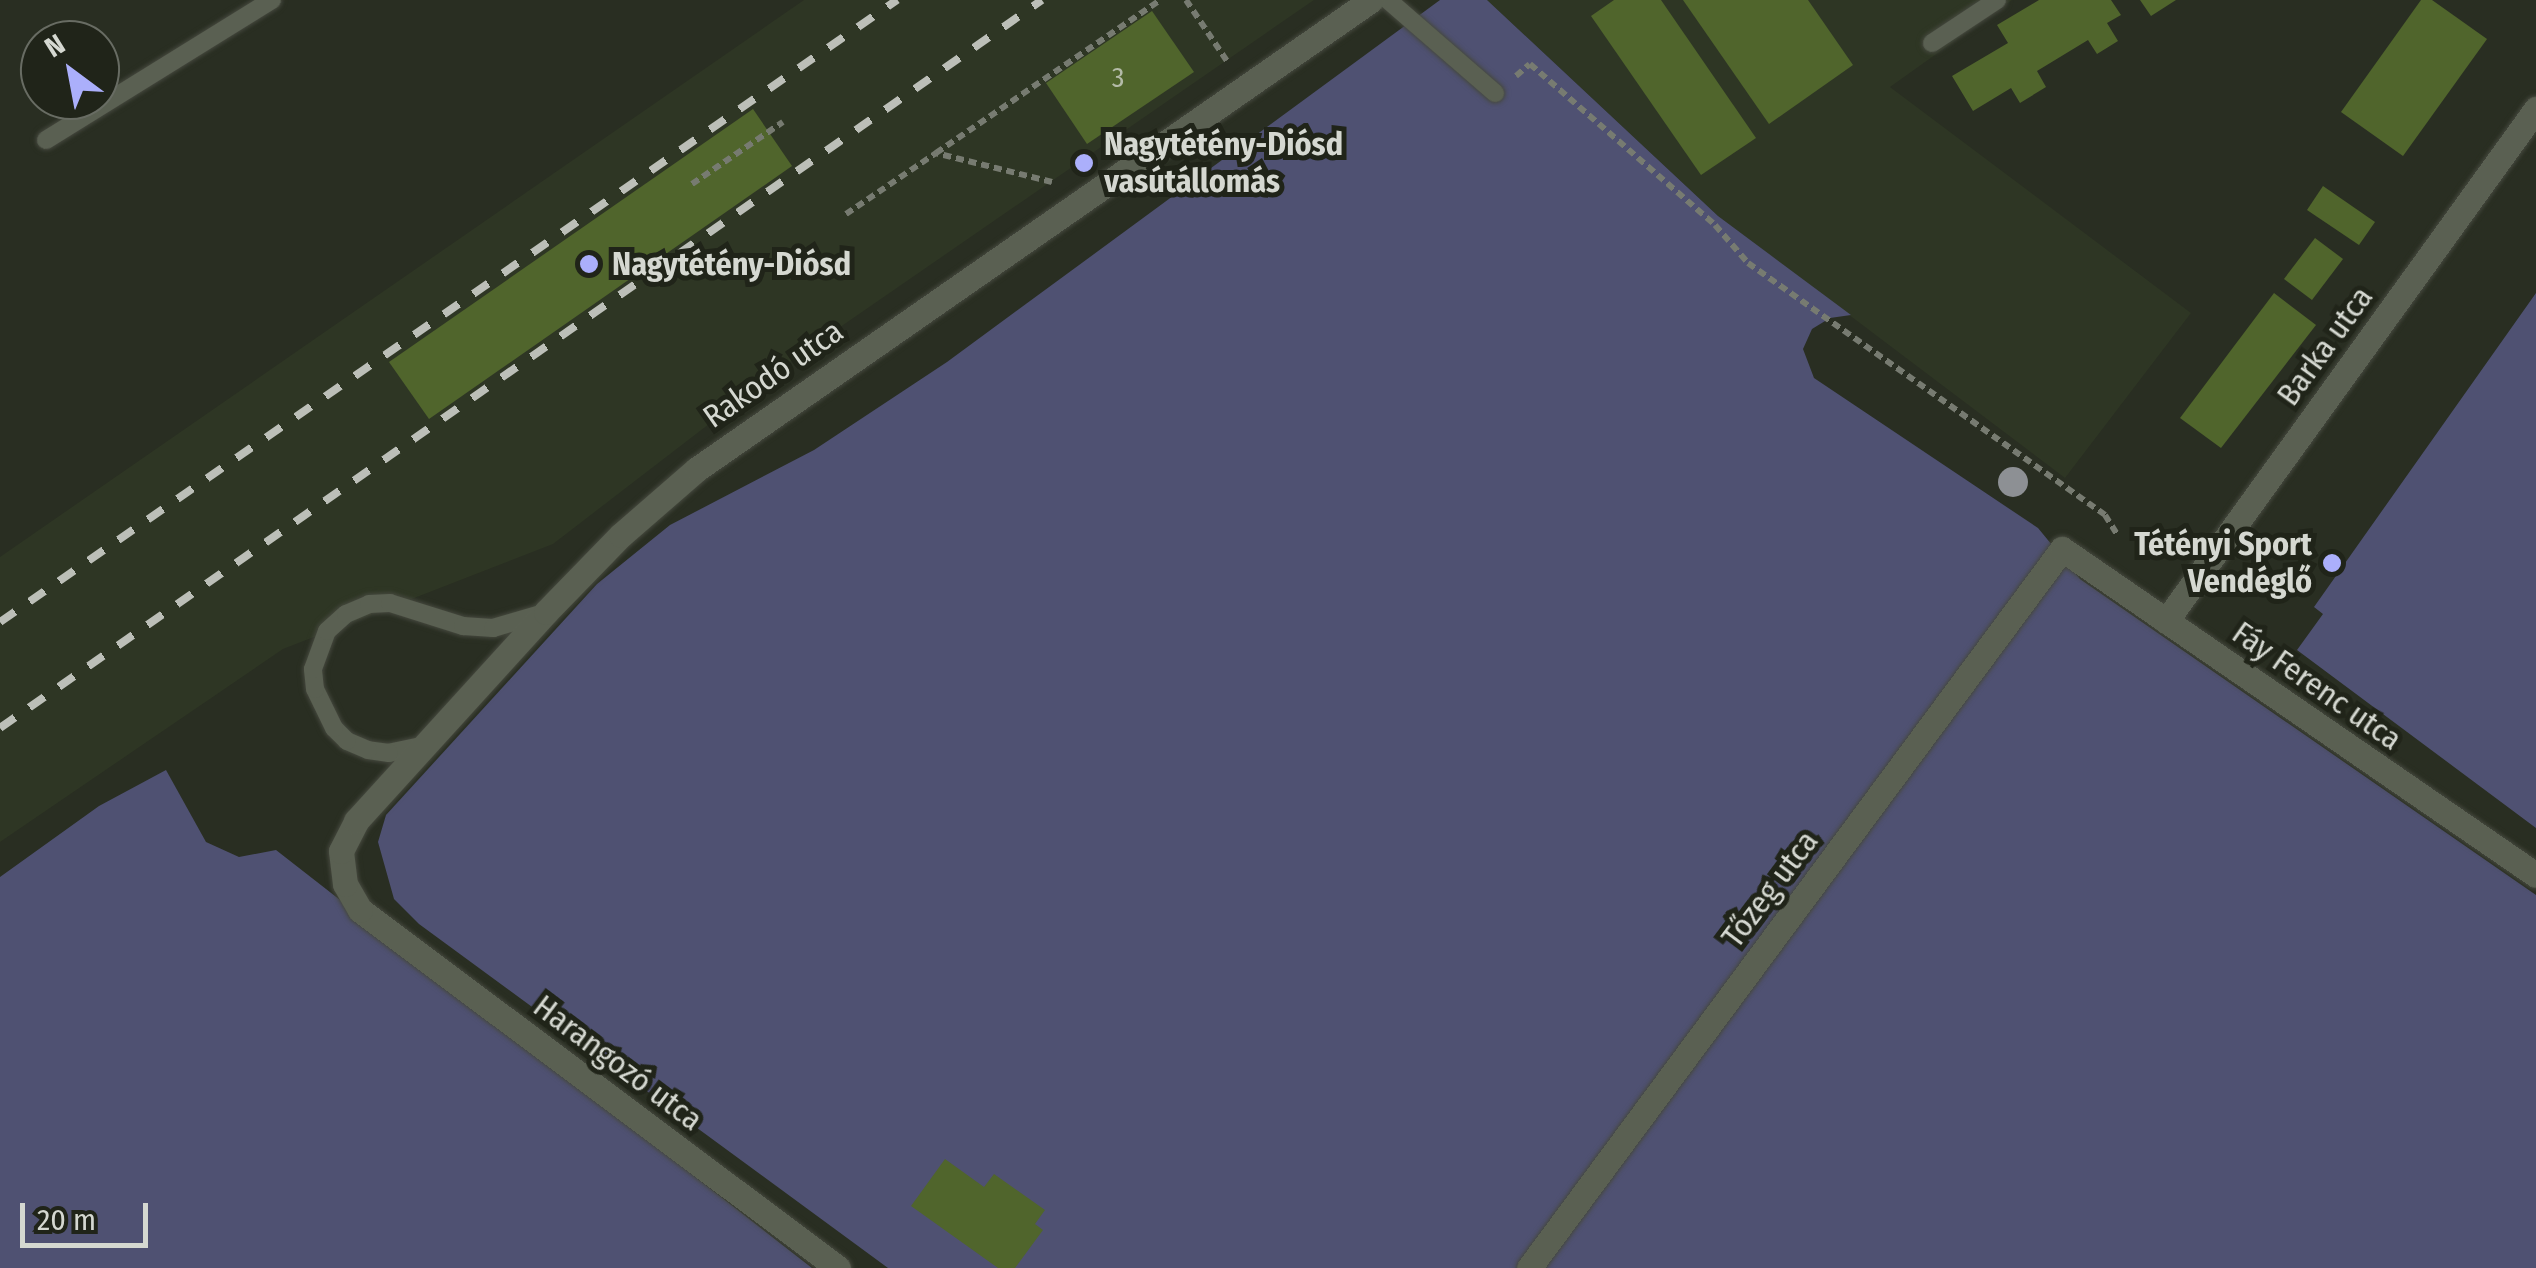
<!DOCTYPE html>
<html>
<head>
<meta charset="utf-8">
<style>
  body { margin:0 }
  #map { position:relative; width:2536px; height:1268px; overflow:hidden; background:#292e22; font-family:"Fira Sans Condensed",sans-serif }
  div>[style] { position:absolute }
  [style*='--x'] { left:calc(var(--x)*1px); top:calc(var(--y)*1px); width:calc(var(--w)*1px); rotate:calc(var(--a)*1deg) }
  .built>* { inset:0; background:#2e3624 }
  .green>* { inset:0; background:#4f5172 }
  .building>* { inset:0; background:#50652c }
  .path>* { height:6px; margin-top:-3px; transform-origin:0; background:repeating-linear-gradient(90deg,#777b71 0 8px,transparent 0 13px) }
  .roads { filter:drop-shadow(0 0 2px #45483e) drop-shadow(0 0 2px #45483e) }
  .service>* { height:18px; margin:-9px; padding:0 9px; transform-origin:9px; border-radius:9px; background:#5a6052 }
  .minor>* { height:25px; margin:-12.5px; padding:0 12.5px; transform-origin:12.5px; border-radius:12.5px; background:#5a6052 }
  .rail>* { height:8px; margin-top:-4px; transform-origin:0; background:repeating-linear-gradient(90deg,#bcbfb8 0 18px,transparent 0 36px) }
  .trees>* { width:30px; height:30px; margin:-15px; border-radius:50%; background:#8d9094 }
  .dots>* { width:28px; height:28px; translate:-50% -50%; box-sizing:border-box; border:5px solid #202419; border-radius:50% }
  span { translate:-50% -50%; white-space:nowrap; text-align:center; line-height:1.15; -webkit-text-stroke:10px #202419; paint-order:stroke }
  .number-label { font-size:28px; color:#b4bba8 }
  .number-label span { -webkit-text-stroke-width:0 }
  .poi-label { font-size:32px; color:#d5d8d1; font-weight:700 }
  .left { translate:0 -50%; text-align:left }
  .right { translate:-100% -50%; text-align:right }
  .street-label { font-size:32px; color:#d5d8d1 }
  .north { position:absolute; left:20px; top:20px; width:100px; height:100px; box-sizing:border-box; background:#202419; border:2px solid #686c63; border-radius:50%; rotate:328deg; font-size:28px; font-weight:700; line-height:40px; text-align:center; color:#d5d8d1 }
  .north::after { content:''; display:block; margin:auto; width:35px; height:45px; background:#abaffb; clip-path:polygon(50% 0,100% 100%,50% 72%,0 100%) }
  .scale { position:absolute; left:20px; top:1203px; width:128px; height:45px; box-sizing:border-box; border:5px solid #d5d8d1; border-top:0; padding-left:12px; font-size:30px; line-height:35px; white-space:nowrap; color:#d5d8d1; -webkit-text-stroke:8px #202419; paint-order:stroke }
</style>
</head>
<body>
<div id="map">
  <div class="built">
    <div style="clip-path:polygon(804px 0,1314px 0,791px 361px,553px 544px,283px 649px,0 842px,0 557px)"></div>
    <div style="clip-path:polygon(1487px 0,2012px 0,1890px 87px,2191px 313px,2065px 478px,1718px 216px)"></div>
  </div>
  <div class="green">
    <div style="clip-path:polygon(1440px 0,1487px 0,1718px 216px,1851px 315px,1830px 318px,1812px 329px,1803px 349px,1814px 378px,2038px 528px,2080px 579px,2536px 895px,2536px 1268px,888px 1268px,419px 924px,394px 899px,378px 842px,386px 815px,597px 584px,670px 525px,814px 450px,947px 362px)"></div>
    <div style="clip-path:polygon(2536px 293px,2536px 828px,2297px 650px,2323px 614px,2314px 607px)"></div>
    <div style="clip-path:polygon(166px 770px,206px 842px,239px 857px,276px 850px,812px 1268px,0 1268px,0 877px,99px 806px)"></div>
  </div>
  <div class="building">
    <div style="clip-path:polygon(1614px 0,1661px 0,1756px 138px,1701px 175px,1591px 16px)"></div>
    <div style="clip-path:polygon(1683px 0,1808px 0,1853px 65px,1769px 124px)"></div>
    <div style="clip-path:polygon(2039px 0,2111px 0,2121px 15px,2107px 23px,2118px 41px,2097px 54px,2088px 40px,2037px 71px,2046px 87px,2020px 103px,2011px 88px,1973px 111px,1952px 76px,2008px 43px,1997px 25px)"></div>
    <div style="clip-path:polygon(2140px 0,2176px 0,2151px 16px)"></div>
    <div style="clip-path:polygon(2421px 0,2432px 0,2487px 39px,2403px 156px,2341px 112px)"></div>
    <div style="clip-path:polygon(1152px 11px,1194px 72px,1087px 144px,1046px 83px)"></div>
    <div style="clip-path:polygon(753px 109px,792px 166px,429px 419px,389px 362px)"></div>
    <div style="clip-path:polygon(2323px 186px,2375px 222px,2359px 245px,2307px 210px)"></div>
    <div style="clip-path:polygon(2315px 238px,2343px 259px,2312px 300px,2284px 279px)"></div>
    <div style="clip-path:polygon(2274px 293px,2316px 325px,2221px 448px,2180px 418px)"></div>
    <div style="clip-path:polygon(945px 1159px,984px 1187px,994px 1174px,1045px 1210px,1035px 1224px,1043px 1230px,1015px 1268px,998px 1268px,911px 1206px)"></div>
  </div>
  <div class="path">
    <div style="--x:1186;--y:0;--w:73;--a:56.1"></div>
    <div style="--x:1516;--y:76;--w:18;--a:-41"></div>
    <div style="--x:1530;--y:64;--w:245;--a:41"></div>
    <div style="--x:1715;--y:225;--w:50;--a:49"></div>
    <div style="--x:1748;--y:263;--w:437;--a:35.2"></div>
    <div style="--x:2105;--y:515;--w:25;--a:58"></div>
    <div style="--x:1052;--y:182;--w:120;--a:-166"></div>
    <div style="--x:936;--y:153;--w:271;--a:-34.3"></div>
    <div style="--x:692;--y:184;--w:110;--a:-34.3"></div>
    <div style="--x:846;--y:214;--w:109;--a:-34.1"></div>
  </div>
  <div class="roads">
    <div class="service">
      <div style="--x:1388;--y:0;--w:142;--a:41"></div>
      <div style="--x:1932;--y:43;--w:78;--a:-33.5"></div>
      <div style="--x:46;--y:140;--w:266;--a:-31.8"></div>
      <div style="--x:421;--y:746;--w:33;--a:168"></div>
      <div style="--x:389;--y:753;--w:21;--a:-172"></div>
      <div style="--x:368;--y:750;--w:23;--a:-157"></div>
      <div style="--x:347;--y:741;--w:18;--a:-135"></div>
      <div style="--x:334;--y:728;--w:43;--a:-116"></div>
      <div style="--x:315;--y:689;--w:20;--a:-96"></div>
      <div style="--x:313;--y:669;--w:40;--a:-69.8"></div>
      <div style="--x:327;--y:631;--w:25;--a:-42"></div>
      <div style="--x:346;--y:614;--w:25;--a:-23"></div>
      <div style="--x:369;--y:604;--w:21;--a:-3"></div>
      <div style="--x:390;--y:603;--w:77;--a:17.5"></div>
      <div style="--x:463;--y:626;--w:30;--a:4"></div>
      <div style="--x:493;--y:628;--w:50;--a:-16.3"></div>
    </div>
    <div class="minor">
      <div style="--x:2166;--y:621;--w:632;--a:-54.15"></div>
      <div style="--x:838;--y:1268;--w:597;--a:-143.17"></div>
      <div style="--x:360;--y:910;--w:30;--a:-120"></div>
      <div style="--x:345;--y:884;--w:33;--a:-97"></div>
      <div style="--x:341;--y:851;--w:34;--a:-63"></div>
      <div style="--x:356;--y:821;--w:282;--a:-47.7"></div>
      <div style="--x:546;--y:612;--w:107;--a:-45.8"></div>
      <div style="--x:621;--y:535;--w:101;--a:-41"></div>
      <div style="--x:697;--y:469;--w:821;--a:-34.83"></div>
      <div style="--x:1529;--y:1268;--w:895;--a:-53.45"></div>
      <div style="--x:2062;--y:549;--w:575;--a:34.52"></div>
    </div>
  </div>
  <div class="rail">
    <div style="--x:0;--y:622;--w:1092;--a:-34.74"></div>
    <div style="--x:0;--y:728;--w:1271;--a:-34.94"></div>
  </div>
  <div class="trees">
    <div style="left:2013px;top:482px"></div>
  </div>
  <div class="dots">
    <div style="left:1084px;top:163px;background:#abaffb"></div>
    <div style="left:589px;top:264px;background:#abaffb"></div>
    <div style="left:2332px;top:563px;background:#abaffb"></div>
  </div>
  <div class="number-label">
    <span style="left:1118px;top:78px">3</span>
  </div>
  <div class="poi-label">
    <span class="left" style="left:1104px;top:163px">Nagytétény-Diósd<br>vasútállomás</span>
    <span class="left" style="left:612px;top:264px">Nagytétény-Diósd</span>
    <span class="right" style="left:2312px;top:563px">Tétényi Sport<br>Vendéglő</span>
  </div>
  <div class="street-label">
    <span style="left:2325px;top:346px;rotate:-54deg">Barka utca</span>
    <span style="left:773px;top:374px;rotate:-35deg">Rakodó utca</span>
    <span style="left:2317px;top:686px;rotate:35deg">Fáy Ferenc utca</span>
    <span style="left:1770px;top:889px;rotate:-53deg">Tőzeg utca</span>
    <span style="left:618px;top:1063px;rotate:37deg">Harangozó utca</span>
  </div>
  <div class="north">N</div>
  <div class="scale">20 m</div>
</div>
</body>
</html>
